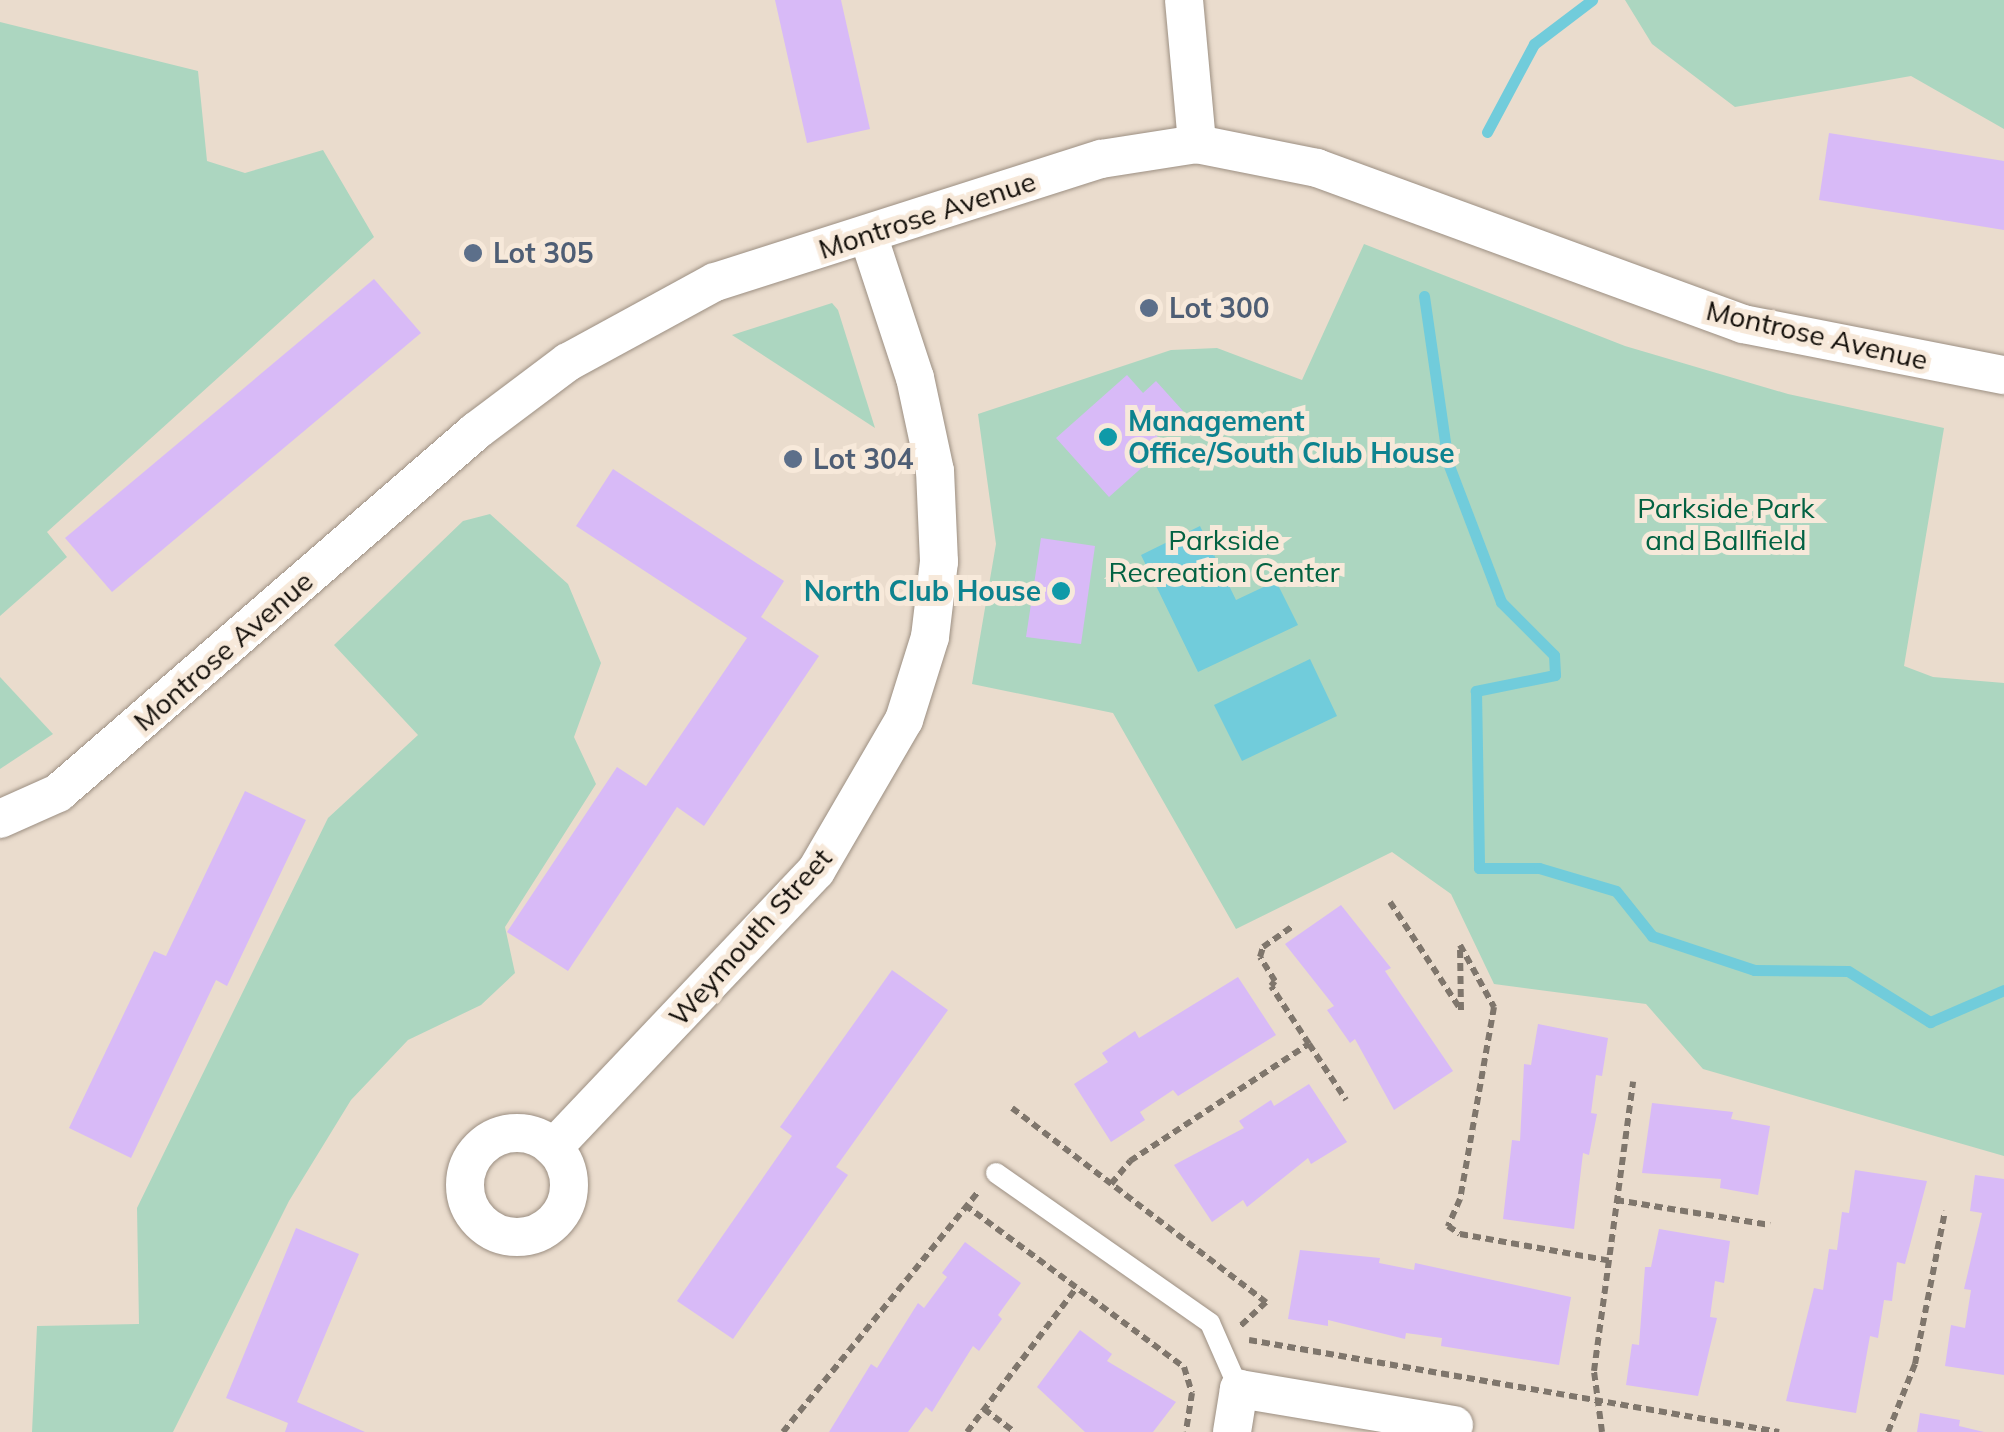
<!DOCTYPE html>
<html>
<head>
<meta charset="utf-8">
<style>
  body { margin:0 }
  #map { position:relative; width:2004px; height:1432px; overflow:hidden; background:#eadccd; font-family:Mulish,sans-serif }
  div>[style] { position:absolute }
  [style*='--x'] { left:calc(var(--x)*1px); top:calc(var(--y)*1px); width:calc(var(--w)*1px); rotate:calc(var(--a)*1deg) }
  .green>* { inset:0; background:#acd6c0 }
  .water>* { inset:0; background:#71ccdb }
  .stream>* { height:11px; margin:-5.5px; padding:0 5.5px; transform-origin:5.5px; border-radius:5.5px; background:#71ccdb }
  .building>* { inset:0; background:#d8baf7 }
  .path>* { height:6px; margin-top:-3px; transform-origin:0; background:repeating-linear-gradient(90deg,#7f766c 0 8px,transparent 0 13px) }
  .roads { filter:drop-shadow(0 0 2px #9c8f82) drop-shadow(0 0 2px #9c8f82) }
  .lane>* { height:20px; margin:-10px; padding:0 10px; transform-origin:10px; border-radius:10px; background:#fff }
  .street>* { height:38px; margin:-19px; padding:0 19px; transform-origin:19px; border-radius:19px; background:#fff }
  .street>.ring { margin:-19px; padding:0; box-sizing:content-box; background:none; border:38px solid #fff; border-radius:50% }
  .dots>* { width:28px; height:28px; translate:-50% -50%; box-sizing:border-box; border:5px solid #f7e9da; border-radius:50% }
  span { translate:-50% -50%; white-space:nowrap; text-align:center; line-height:1.15; -webkit-text-stroke:10px #f7e9da; paint-order:stroke }
  .street-label { font-size:28px; color:#100c07 }
  .service-label { font-size:28px; color:#4e5e75; font-weight:700 }
  .left { translate:0 -50%; text-align:left }
  .culture-label { font-size:28px; color:#0d838f; font-weight:700 }
  .right { translate:-100% -50%; text-align:right }
  .park-label { font-size:28px; color:#026242 }
</style>
</head>
<body>
<div id="map">
  <div class="green">
    <div style="clip-path:polygon(1625px 0,2004px 0,2004px 129px,1911px 76px,1735px 107px,1652px 44px)"></div>
    <div style="clip-path:polygon(0 22px,198px 71px,207px 161px,245px 173px,323px 150px,374px 237px,47px 532px,67px 557px,0 616px)"></div>
    <div style="clip-path:polygon(1364px 244px,1625px 346px,1788px 394px,1944px 428px,1904px 666px,1933px 677px,2004px 683px,2004px 1156px,1703px 1069px,1646px 1004px,1494px 984px,1451px 894px,1392px 852px,1236px 929px,1113px 713px,972px 684px,996px 544px,978px 414px,1171px 350px,1217px 348px,1302px 380px)"></div>
    <div style="clip-path:polygon(832px 303px,838px 310px,875px 428px,732px 335px)"></div>
    <div style="clip-path:polygon(490px 514px,568px 584px,601px 663px,574px 737px,596px 784px,505px 927px,515px 973px,481px 1005px,408px 1040px,351px 1100px,289px 1201px,173px 1432px,32px 1432px,37px 1326px,139px 1324px,137px 1208px,328px 818px,418px 735px,334px 645px,463px 521px)"></div>
    <div style="clip-path:polygon(0 677px,53px 734px,0 769px)"></div>
  </div>
  <div class="water">
    <div style="clip-path:polygon(1200px 526px,1236px 600px,1276px 581px,1298px 625px,1198px 672px,1141px 555px)"></div>
    <div style="clip-path:polygon(1310px 659px,1337px 716px,1242px 761px,1214px 705px)"></div>
  </div>
  <div class="stream">
    <div style="--x:1487;--y:132;--w:100;--a:-61.9"></div>
    <div style="--x:1534;--y:44;--w:73;--a:-37.2"></div>
    <div style="--x:1424;--y:296;--w:169;--a:81.8"></div>
    <div style="--x:1448;--y:463;--w:149;--a:69.1"></div>
    <div style="--x:1501;--y:602;--w:75;--a:45"></div>
    <div style="--x:1554;--y:655;--w:20;--a:87"></div>
    <div style="--x:1555;--y:675;--w:81;--a:168.6"></div>
    <div style="--x:1476;--y:691;--w:177;--a:89"></div>
    <div style="--x:1479;--y:868;--w:60;--a:0"></div>
    <div style="--x:1539;--y:868;--w:80;--a:16.6"></div>
    <div style="--x:1616;--y:891;--w:58;--a:51.3"></div>
    <div style="--x:1652;--y:936;--w:108;--a:18.4"></div>
    <div style="--x:1754;--y:970;--w:94;--a:0.6"></div>
    <div style="--x:1848;--y:971;--w:97;--a:31.9"></div>
    <div style="--x:1930;--y:1022;--w:81;--a:-23.4"></div>
  </div>
  <div class="building">
    <div style="clip-path:polygon(775px 0,841px 0,870px 129px,807px 143px)"></div>
    <div style="clip-path:polygon(1829px 133px,2004px 161px,2004px 230px,1819px 200px)"></div>
    <div style="clip-path:polygon(374px 279px,421px 333px,112px 592px,65px 538px)"></div>
    <div style="clip-path:polygon(1127px 375px,1143px 393px,1156px 381px,1183px 411px,1156px 435px,1166px 446px,1109px 497px,1056px 438px)"></div>
    <div style="clip-path:polygon(613px 469px,784px 581px,761px 617px,819px 656px,704px 826px,677px 807px,568px 971px,507px 932px,617px 767px,646px 786px,747px 638px,576px 526px)"></div>
    <div style="clip-path:polygon(1041px 538px,1095px 546px,1081px 644px,1026px 637px)"></div>
    <div style="clip-path:polygon(245px 791px,306px 820px,227px 986px,216px 980px,131px 1158px,69px 1128px,154px 951px,166px 956px)"></div>
    <div style="clip-path:polygon(1341px 905px,1391px 968px,1385px 971px,1453px 1071px,1394px 1110px,1355px 1039px,1350px 1043px,1327px 1010px,1334px 1006px,1285px 944px)"></div>
    <div style="clip-path:polygon(892px 970px,948px 1010px,836px 1167px,848px 1175px,733px 1339px,677px 1301px,792px 1136px,780px 1127px)"></div>
    <div style="clip-path:polygon(1238px 977px,1276px 1035px,1178px 1096px,1173px 1090px,1140px 1112px,1145px 1120px,1111px 1142px,1074px 1084px,1108px 1062px,1102px 1053px,1135px 1031px,1139px 1038px)"></div>
    <div style="clip-path:polygon(1538px 1024px,1608px 1038px,1602px 1076px,1596px 1075px,1591px 1113px,1597px 1114px,1589px 1155px,1583px 1153px,1574px 1229px,1503px 1219px,1512px 1140px,1520px 1141px,1524px 1064px,1531px 1065px)"></div>
    <div style="clip-path:polygon(1309px 1084px,1347px 1142px,1311px 1164px,1308px 1158px,1247px 1207px,1243px 1200px,1212px 1222px,1174px 1165px,1244px 1128px,1239px 1121px,1271px 1100px,1274px 1106px)"></div>
    <div style="clip-path:polygon(1652px 1103px,1733px 1112px,1731px 1119px,1770px 1126px,1758px 1195px,1720px 1188px,1721px 1179px,1642px 1173px)"></div>
    <div style="clip-path:polygon(1855px 1170px,1927px 1181px,1905px 1264px,1897px 1262px,1892px 1301px,1884px 1300px,1878px 1338px,1870px 1336px,1856px 1413px,1786px 1401px,1814px 1288px,1823px 1290px,1829px 1249px,1837px 1250px,1842px 1212px,1849px 1213px)"></div>
    <div style="clip-path:polygon(1975px 1175px,2004px 1179px,2004px 1375px,1945px 1366px,1951px 1325px,1965px 1328px,1971px 1290px,1964px 1289px,1982px 1213px,1970px 1211px)"></div>
    <div style="clip-path:polygon(296px 1228px,359px 1254px,297px 1402px,365px 1432px,285px 1432px,288px 1423px,226px 1398px)"></div>
    <div style="clip-path:polygon(1659px 1229px,1730px 1241px,1724px 1283px,1715px 1281px,1710px 1317px,1717px 1318px,1698px 1396px,1626px 1385px,1632px 1344px,1639px 1345px,1645px 1267px,1651px 1267px)"></div>
    <div style="clip-path:polygon(965px 1242px,1021px 1283px,998px 1315px,1002px 1319px,979px 1351px,973px 1346px,932px 1412px,926px 1407px,908px 1432px,829px 1432px,871px 1364px,877px 1368px,918px 1303px,924px 1308px,947px 1277px,942px 1273px)"></div>
    <div style="clip-path:polygon(1300px 1250px,1380px 1258px,1379px 1263px,1414px 1270px,1415px 1263px,1571px 1297px,1559px 1365px,1441px 1346px,1442px 1338px,1406px 1333px,1405px 1339px,1328px 1320px,1328px 1326px,1288px 1319px)"></div>
    <div style="clip-path:polygon(1080px 1330px,1112px 1354px,1107px 1361px,1176px 1402px,1153px 1432px,1085px 1432px,1037px 1387px)"></div>
    <div style="clip-path:polygon(1920px 1413px,1960px 1420px,1959px 1426px,1984px 1432px,1917px 1432px)"></div>
  </div>
  <div class="path">
    <div style="--x:1390;--y:902;--w:129;--a:56.7"></div>
    <div style="--x:1461;--y:1010;--w:65;--a:-90.9"></div>
    <div style="--x:1460;--y:945;--w:71;--a:61.3"></div>
    <div style="--x:1494;--y:1007;--w:195;--a:100"></div>
    <div style="--x:1460;--y:1199;--w:30;--a:114"></div>
    <div style="--x:1448;--y:1226;--w:14;--a:34"></div>
    <div style="--x:1460;--y:1234;--w:153;--a:10.1"></div>
    <div style="--x:1309;--y:1044;--w:67;--a:56.5"></div>
    <div style="--x:1012;--y:1108;--w:320;--a:37.4"></div>
    <div style="--x:1266;--y:1302;--w:35;--a:137"></div>
    <div style="--x:1111;--y:1184;--w:30;--a:-50"></div>
    <div style="--x:1130;--y:1161;--w:214;--a:-33.2"></div>
    <div style="--x:1309;--y:1044;--w:69;--a:-123.2"></div>
    <div style="--x:1271;--y:986;--w:6;--a:-51"></div>
    <div style="--x:1275;--y:981;--w:28;--a:-122"></div>
    <div style="--x:1260;--y:957;--w:10;--a:-73"></div>
    <div style="--x:1263;--y:947;--w:37;--a:-35"></div>
    <div style="--x:1616;--y:1200;--w:156;--a:9.2"></div>
    <div style="--x:965;--y:1205;--w:272;--a:36.5"></div>
    <div style="--x:1184;--y:1367;--w:27;--a:73"></div>
    <div style="--x:1192;--y:1393;--w:39;--a:99"></div>
    <div style="--x:1249;--y:1340;--w:538;--a:9.85"></div>
    <div style="--x:984;--y:1409;--w:39;--a:37"></div>
    <div style="--x:783;--y:1432;--w:309;--a:-50.9"></div>
    <div style="--x:967;--y:1432;--w:182;--a:-52.8"></div>
    <div style="--x:1602;--y:1432;--w:62;--a:-97.5"></div>
    <div style="--x:1594;--y:1371;--w:292;--a:-82.3"></div>
    <div style="--x:1888;--y:1432;--w:73;--a:-68.3"></div>
    <div style="--x:1915;--y:1364;--w:156;--a:-78.9"></div>
  </div>
  <div class="roads">
    <div class="lane">
      <div style="--x:996;--y:1173;--w:261;--a:35"></div>
      <div style="--x:1210;--y:1323;--w:72;--a:66.3"></div>
    </div>
    <div class="street">
      <div style="--x:1184;--y:0;--w:145;--a:84.8"></div>
      <div style="--x:0;--y:819;--w:64;--a:-24.1"></div>
      <div style="--x:58;--y:793;--w:553;--a:-40.89"></div>
      <div style="--x:476;--y:431;--w:115;--a:-36.9"></div>
      <div style="--x:568;--y:362;--w:167;--a:-28.6"></div>
      <div style="--x:715;--y:282;--w:405;--a:-17.7"></div>
      <div style="--x:1101;--y:159;--w:97;--a:-8.9"></div>
      <div style="--x:1197;--y:144;--w:122;--a:11.3"></div>
      <div style="--x:1317;--y:168;--w:454;--a:20.1"></div>
      <div style="--x:1743;--y:324;--w:266;--a:11.1"></div>
      <div class="ring" style="left:465px;top:1133px;width:66px;height:66px"></div>
      <div style="--x:553;--y:1148;--w:382;--a:-46.5"></div>
      <div style="--x:816;--y:871;--w:175;--a:-59.8"></div>
      <div style="--x:904;--y:720;--w:87;--a:-72.6"></div>
      <div style="--x:930;--y:637;--w:76;--a:-83.2"></div>
      <div style="--x:939;--y:562;--w:91;--a:-92.5"></div>
      <div style="--x:935;--y:471;--w:95;--a:-102.1"></div>
      <div style="--x:915;--y:378;--w:151;--a:-108.2"></div>
      <div style="--x:1232;--y:1432;--w:44;--a:-80.8"></div>
      <div style="--x:1239;--y:1389;--w:218;--a:9.5"></div>
    </div>
  </div>
  <div class="dots">
    <div style="left:473px;top:253px;background:#5c6f8a"></div>
    <div style="left:1149px;top:308px;background:#5c6f8a"></div>
    <div style="left:1108px;top:437px;background:#0f9aa8"></div>
    <div style="left:793px;top:459px;background:#5c6f8a"></div>
    <div style="left:1061px;top:591px;background:#0f9aa8"></div>
  </div>
  <div class="street-label">
    <span style="left:927px;top:215px;rotate:-18deg">Montrose Avenue</span>
    <span style="left:1817px;top:335px;rotate:13deg">Montrose Avenue</span>
    <span style="left:223px;top:651px;rotate:-41deg">Montrose Avenue</span>
    <span style="left:750px;top:937px;rotate:-48deg">Weymouth Street</span>
  </div>
  <div class="service-label">
    <span class="left" style="left:493px;top:253px">Lot 305</span>
    <span class="left" style="left:1169px;top:308px">Lot 300</span>
    <span class="left" style="left:813px;top:459px">Lot 304</span>
  </div>
  <div class="culture-label">
    <span class="left" style="left:1128px;top:437px">Management<br>Office/South Club House</span>
    <span class="right" style="left:1041px;top:591px">North Club House</span>
  </div>
  <div class="park-label">
    <span style="left:1726px;top:524px">Parkside Park<br>and Ballfield</span>
    <span style="left:1224px;top:556px">Parkside<br>Recreation Center</span>
  </div>
</div>
</body>
</html>
